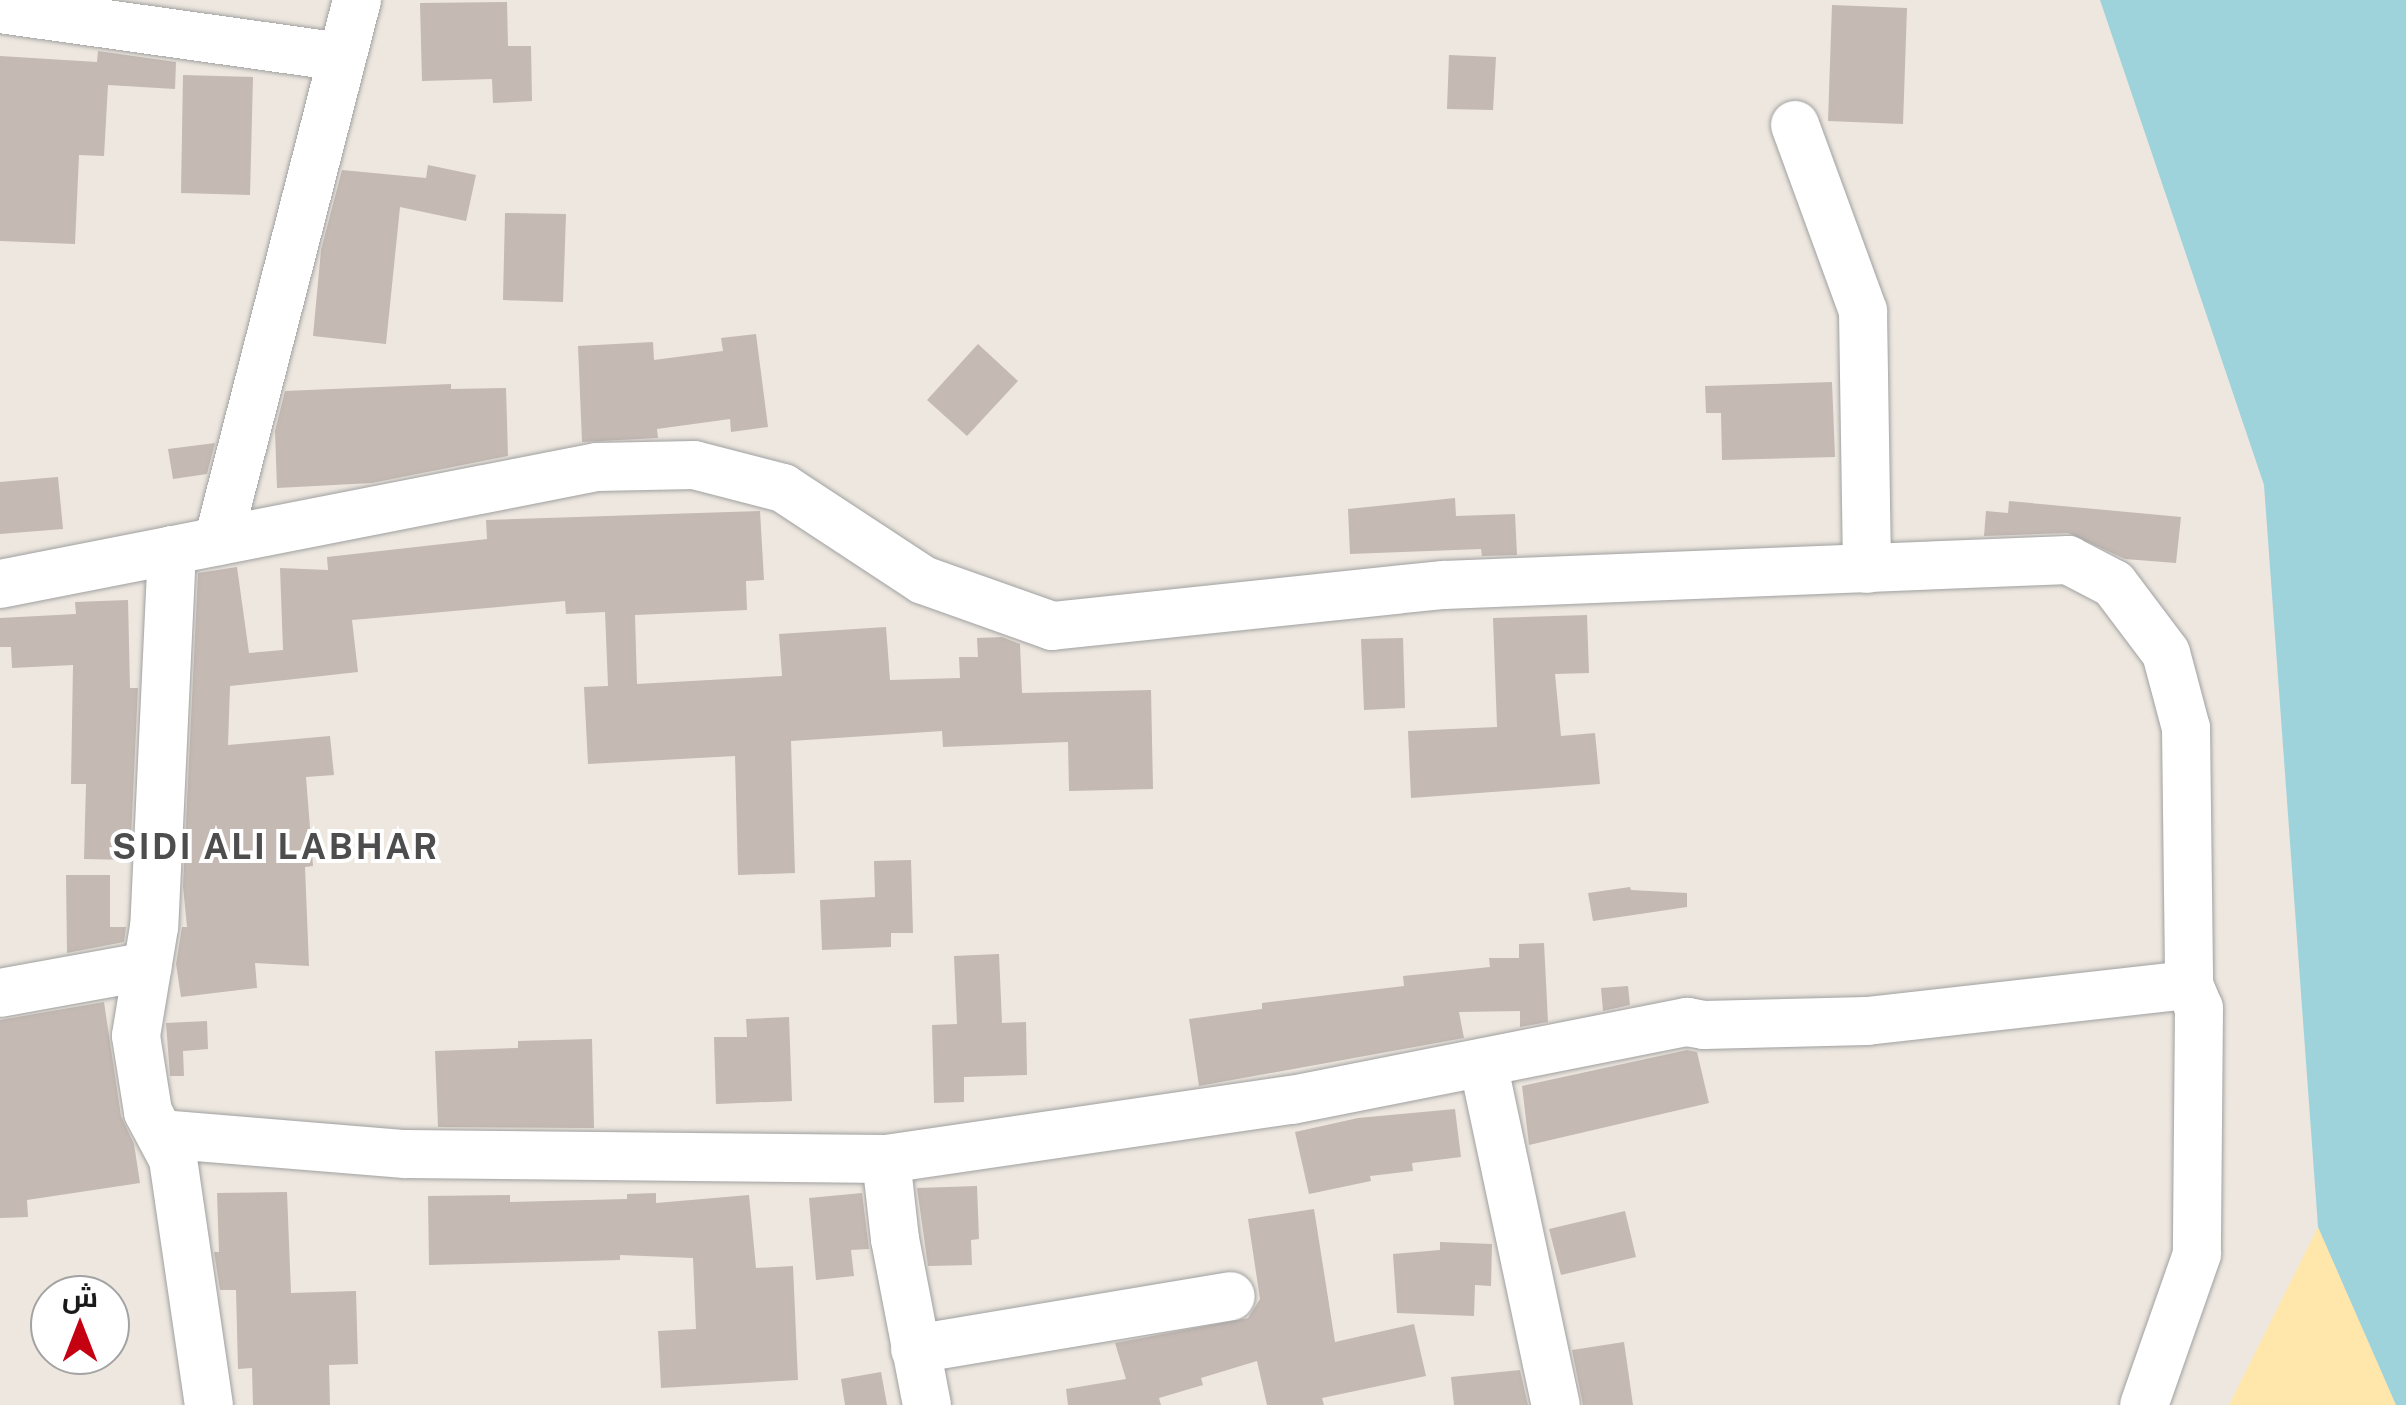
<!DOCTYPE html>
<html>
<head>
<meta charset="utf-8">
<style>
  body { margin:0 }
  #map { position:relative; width:2406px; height:1405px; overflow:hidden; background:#ede7df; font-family:"Public Sans",Cairo,sans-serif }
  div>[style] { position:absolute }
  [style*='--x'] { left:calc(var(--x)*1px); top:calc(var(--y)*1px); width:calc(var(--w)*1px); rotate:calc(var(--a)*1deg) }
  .sand>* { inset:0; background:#ffe7ab }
  .water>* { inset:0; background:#9ed3dc }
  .building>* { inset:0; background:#c4b9b3 }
  .roads { filter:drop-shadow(0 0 2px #a1a1a1) drop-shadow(0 0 2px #a1a1a1) }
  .minor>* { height:48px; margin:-24px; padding:0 24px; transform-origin:24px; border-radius:24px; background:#fff }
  span { translate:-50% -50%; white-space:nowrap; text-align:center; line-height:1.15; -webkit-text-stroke:8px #fff; paint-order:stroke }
  .district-label { font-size:35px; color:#4d4d4d; font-weight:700; letter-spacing:2.5px }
  .north { position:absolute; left:30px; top:1275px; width:100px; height:100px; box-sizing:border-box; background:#fff; border:2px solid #a3a3a3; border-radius:50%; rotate:0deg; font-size:28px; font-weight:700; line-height:40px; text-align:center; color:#1a1a1a }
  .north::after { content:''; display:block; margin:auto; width:35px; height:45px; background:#c50011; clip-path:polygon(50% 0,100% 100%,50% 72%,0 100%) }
</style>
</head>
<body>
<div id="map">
  <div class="sand">
    <div style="clip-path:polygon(2318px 1227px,2396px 1405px,2229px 1405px)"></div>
  </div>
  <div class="water">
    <div style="clip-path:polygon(2100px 0,2406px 0,2406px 1405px,2396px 1405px,2318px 1227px,2264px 485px)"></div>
  </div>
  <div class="building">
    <div style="clip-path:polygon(507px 2px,508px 46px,531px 46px,532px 101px,493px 103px,492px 79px,422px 81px,420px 3px)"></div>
    <div style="clip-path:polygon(1832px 5px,1907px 8px,1903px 124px,1828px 121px)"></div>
    <div style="clip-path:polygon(98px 51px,176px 62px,175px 89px,108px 85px,104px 156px,79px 155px,75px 244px,0 241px,0 56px,97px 62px)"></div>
    <div style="clip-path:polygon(1449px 55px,1496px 57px,1493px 110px,1447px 109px)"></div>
    <div style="clip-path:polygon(183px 75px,253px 77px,250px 195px,181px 193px)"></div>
    <div style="clip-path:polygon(428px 165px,476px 175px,466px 221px,400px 207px,386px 344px,313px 336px,321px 250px,342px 170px,426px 178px)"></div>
    <div style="clip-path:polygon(505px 213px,566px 214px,563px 302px,503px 300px)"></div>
    <div style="clip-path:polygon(756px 334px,768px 427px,731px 432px,730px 419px,657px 429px,658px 438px,582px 442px,578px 346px,653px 342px,654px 360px,723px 351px,721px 338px)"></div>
    <div style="clip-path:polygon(978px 344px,1018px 381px,967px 436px,927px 400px)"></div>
    <div style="clip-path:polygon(1832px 382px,1835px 457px,1722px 460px,1721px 413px,1706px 413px,1705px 386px)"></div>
    <div style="clip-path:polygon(451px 384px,451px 389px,506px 388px,508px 456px,372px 483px,277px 488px,275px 431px,285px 391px)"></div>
    <div style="clip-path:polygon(215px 443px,207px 474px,173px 479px,168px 449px)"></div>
    <div style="clip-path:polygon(58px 477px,63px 529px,0 534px,0 482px)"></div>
    <div style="clip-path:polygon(1455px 498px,1456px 516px,1515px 514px,1517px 555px,1482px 556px,1481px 549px,1350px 554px,1348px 509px)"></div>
    <div style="clip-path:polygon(2009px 501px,2181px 517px,2176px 563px,2125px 559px,2068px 533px,1984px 536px,1986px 511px,2008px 513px)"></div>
    <div style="clip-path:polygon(760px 511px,764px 580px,746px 581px,747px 610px,635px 615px,637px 684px,782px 676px,779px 634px,886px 627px,890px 680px,960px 678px,959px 657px,978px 657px,977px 638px,1002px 637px,1020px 644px,1022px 693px,1151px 690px,1153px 789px,1069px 791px,1068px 742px,943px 747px,942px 731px,791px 741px,795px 873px,738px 875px,735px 756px,588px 764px,584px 687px,608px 686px,605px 612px,566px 614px,565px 601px,352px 620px,358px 672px,230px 686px,228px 745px,330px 736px,334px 775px,306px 777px,313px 866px,305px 867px,309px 966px,255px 963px,257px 988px,181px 997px,176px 964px,182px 927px,187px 927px,183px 886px,198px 573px,237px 567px,249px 653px,283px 650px,280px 568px,328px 570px,327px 557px,487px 539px,486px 520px)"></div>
    <div style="clip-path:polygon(128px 600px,130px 688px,138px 688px,130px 860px,84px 859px,86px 784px,71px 784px,73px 665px,12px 668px,11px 647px,0 647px,0 618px,76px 614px,75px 602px)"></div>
    <div style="clip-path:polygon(1587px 615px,1589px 673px,1555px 674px,1561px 736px,1595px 733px,1600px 784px,1411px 798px,1408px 731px,1497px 727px,1493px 618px)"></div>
    <div style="clip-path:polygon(1403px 638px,1405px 708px,1364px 710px,1361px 639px)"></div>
    <div style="clip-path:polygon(911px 860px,913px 933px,891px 933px,891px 947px,822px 950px,820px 900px,875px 897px,874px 861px)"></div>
    <div style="clip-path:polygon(66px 875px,110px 875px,110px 927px,126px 927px,124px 942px,67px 953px)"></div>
    <div style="clip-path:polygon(1630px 887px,1631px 890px,1687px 893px,1687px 907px,1593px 921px,1588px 893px)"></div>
    <div style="clip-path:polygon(1544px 943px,1548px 1022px,1520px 1027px,1520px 1011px,1459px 1012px,1464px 1038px,1199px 1086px,1189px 1019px,1262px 1009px,1262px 1003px,1404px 986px,1403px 976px,1490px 967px,1489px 958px,1519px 958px,1519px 944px)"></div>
    <div style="clip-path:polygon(999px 954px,1002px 1023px,1026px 1022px,1027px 1075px,964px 1077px,964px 1102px,934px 1103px,932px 1025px,957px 1024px,954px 956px)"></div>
    <div style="clip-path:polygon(1628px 986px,1630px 1005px,1603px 1011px,1601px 988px)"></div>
    <div style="clip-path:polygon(104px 1002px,121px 1116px,134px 1144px,140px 1183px,27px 1200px,28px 1217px,0 1218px,0 1020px)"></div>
    <div style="clip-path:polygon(789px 1017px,792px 1101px,716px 1104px,714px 1037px,747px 1037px,746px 1019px)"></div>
    <div style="clip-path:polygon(207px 1021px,208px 1049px,183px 1051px,184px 1076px,170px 1076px,166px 1023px)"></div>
    <div style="clip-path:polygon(592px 1039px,594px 1128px,438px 1127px,435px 1051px,518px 1048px,518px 1041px)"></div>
    <div style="clip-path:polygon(1687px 1050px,1697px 1052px,1709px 1103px,1529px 1145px,1522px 1086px)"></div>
    <div style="clip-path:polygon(1455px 1109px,1461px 1157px,1412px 1163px,1413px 1171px,1370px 1176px,1371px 1181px,1309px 1194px,1295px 1132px,1358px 1118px)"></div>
    <div style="clip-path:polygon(977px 1186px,979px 1239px,971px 1240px,972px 1265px,928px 1266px,917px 1188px)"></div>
    <div style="clip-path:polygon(287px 1192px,291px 1293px,356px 1291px,358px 1364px,329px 1365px,330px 1405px,253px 1405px,252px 1368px,238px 1369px,236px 1290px,220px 1290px,214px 1252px,219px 1252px,217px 1193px)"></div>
    <div style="clip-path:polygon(656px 1193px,656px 1203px,749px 1195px,756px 1268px,793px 1266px,798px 1380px,661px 1388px,658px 1331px,696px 1329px,693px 1258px,620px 1255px,620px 1260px,429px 1265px,428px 1196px,510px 1195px,510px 1202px,627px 1199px,627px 1194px)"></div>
    <div style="clip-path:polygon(862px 1193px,869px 1249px,851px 1250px,854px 1276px,816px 1280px,809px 1198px)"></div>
    <div style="clip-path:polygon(1314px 1209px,1335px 1342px,1414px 1324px,1426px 1376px,1322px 1398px,1324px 1405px,1267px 1405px,1257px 1361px,1201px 1378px,1203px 1385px,1159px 1398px,1161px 1405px,1068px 1405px,1066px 1389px,1126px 1379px,1115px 1343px,1248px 1318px,1260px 1299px,1248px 1219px)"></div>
    <div style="clip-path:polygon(1625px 1211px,1636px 1257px,1561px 1275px,1549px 1229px)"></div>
    <div style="clip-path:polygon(1440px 1242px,1492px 1244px,1491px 1286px,1475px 1285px,1474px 1316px,1397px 1313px,1393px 1254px,1440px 1250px)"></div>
    <div style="clip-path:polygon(1624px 1342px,1633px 1405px,1583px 1405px,1572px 1350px)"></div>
    <div style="clip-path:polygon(1520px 1370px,1528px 1405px,1454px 1405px,1451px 1377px)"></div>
    <div style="clip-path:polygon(881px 1372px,887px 1405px,845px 1405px,841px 1379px)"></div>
  </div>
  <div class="roads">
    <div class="minor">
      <div style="--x:0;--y:9;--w:344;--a:8"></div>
      <div style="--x:1795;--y:125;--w:198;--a:69.9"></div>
      <div style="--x:1863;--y:311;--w:258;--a:89.1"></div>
      <div style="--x:218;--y:541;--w:559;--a:-75.59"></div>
      <div style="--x:172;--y:550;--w:377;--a:92.7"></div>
      <div style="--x:154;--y:927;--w:110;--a:99.4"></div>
      <div style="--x:136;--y:1036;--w:77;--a:81"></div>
      <div style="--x:148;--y:1112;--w:53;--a:62"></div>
      <div style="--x:173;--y:1159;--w:249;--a:81.7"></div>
      <div style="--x:0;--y:584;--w:608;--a:-11.09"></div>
      <div style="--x:597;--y:467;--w:97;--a:-1.2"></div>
      <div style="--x:694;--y:465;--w:92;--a:14.5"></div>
      <div style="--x:783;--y:488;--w:168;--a:33.3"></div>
      <div style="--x:923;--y:580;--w:137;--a:19.6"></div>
      <div style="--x:1052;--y:626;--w:394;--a:-6"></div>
      <div style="--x:1444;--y:585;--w:625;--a:-2.29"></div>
      <div style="--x:2068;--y:560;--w:52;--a:27.6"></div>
      <div style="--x:2114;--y:584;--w:86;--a:53"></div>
      <div style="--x:2166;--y:653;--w:78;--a:75.1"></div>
      <div style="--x:2186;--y:728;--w:257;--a:89.3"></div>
      <div style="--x:2189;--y:985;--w:25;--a:67"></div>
      <div style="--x:2199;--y:1008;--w:246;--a:90.5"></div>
      <div style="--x:2197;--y:1254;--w:160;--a:109.3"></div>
      <div style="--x:0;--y:993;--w:150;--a:-10.3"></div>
      <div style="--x:1483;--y:1063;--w:350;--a:78"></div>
      <div style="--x:160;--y:1134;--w:246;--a:4.7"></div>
      <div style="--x:405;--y:1154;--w:481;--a:0.6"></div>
      <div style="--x:886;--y:1159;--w:81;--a:83.6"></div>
      <div style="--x:895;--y:1239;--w:169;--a:79.1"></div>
      <div style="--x:886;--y:1159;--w:410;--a:-8.3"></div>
      <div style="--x:1292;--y:1100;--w:403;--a:-11.2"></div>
      <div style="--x:1687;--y:1022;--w:17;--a:10"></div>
      <div style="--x:1704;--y:1025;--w:163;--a:-1.4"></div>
      <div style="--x:1867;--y:1021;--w:324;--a:-6.4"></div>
      <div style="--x:915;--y:1349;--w:320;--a:-9.5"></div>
    </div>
  </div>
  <div class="district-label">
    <span style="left:276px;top:847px">SIDI ALI LABHAR</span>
  </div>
  <div class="north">ش</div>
</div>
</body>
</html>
